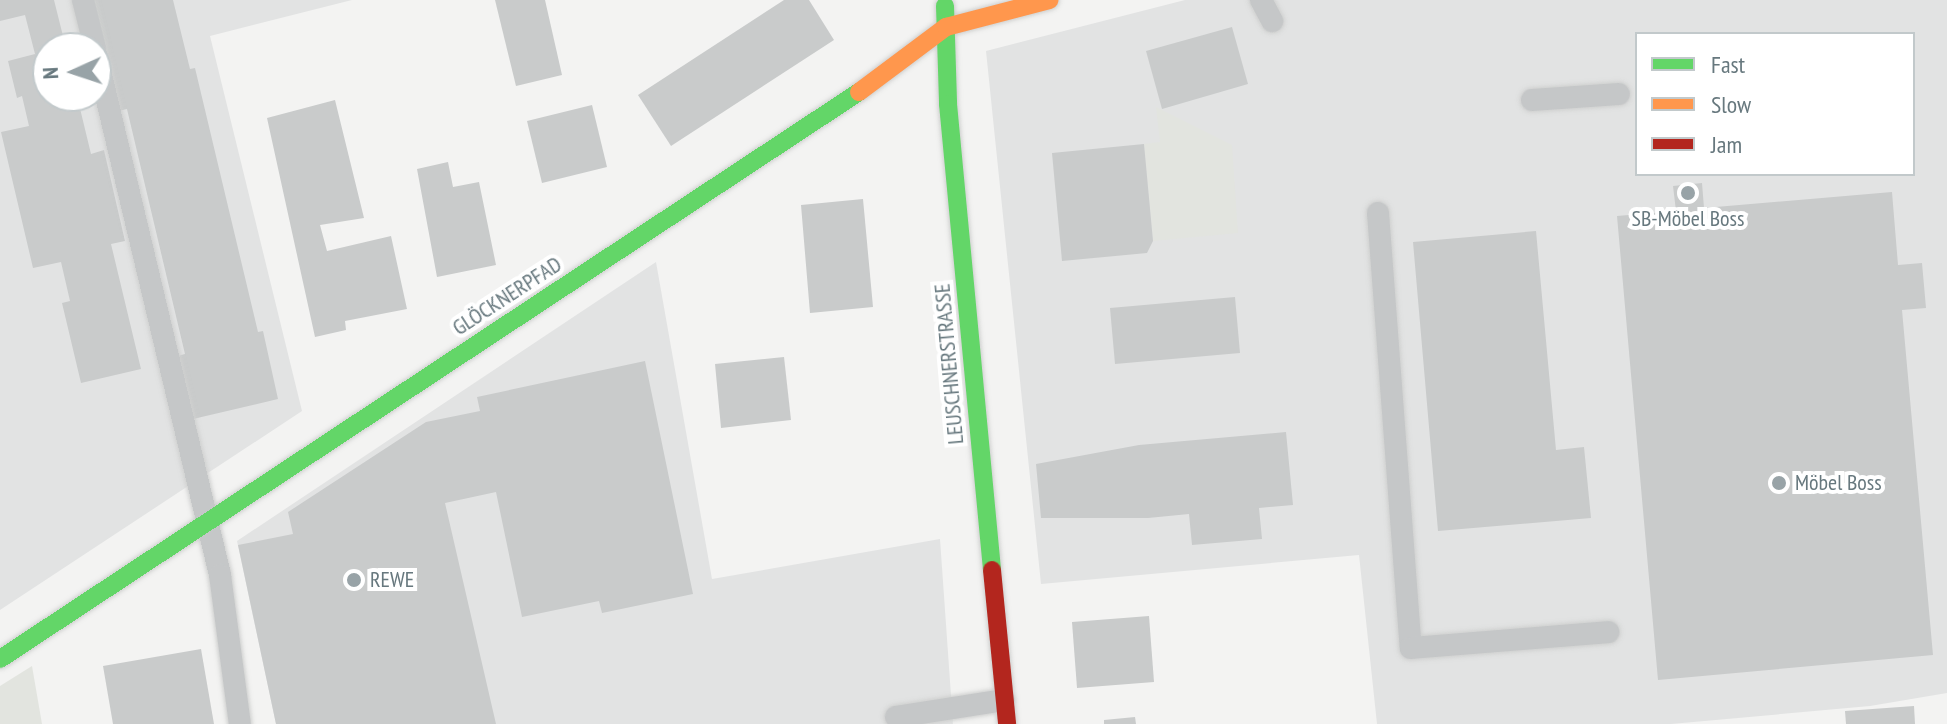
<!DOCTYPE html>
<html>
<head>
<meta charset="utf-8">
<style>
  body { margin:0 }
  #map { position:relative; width:1947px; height:724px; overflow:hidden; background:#f3f3f2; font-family:"PT Sans Narrow",sans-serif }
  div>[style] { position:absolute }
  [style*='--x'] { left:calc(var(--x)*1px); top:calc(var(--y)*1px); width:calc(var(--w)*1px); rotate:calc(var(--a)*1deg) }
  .built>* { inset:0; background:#e2e3e3 }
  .green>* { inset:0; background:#e2e4df }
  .building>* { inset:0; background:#c9cbcb }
  .roads { filter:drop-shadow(0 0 2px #cfd0cf) drop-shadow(0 0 2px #cfd0cf) }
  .lane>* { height:22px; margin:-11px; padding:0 11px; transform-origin:11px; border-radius:11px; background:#c5c7c8 }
  .fast>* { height:18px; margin:-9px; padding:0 9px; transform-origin:9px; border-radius:9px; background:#63d668 }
  .slow>* { height:18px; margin:-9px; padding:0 9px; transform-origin:9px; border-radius:9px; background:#ff974d }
  .jam>* { height:18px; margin:-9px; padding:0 9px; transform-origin:9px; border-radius:9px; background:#b3261e }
  .dots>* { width:22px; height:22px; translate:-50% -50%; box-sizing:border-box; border:4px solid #fff; border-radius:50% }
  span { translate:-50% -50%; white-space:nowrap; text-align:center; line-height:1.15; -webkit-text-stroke:8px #fff; paint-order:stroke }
  .poi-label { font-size:22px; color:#67787e }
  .left { translate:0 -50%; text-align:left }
  .street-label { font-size:22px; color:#67787e }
  .legend { position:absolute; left:1635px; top:32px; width:280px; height:144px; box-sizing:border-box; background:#fff; border:2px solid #c2c9cb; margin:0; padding:10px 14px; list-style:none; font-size:24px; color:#67787e }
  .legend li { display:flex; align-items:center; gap:16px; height:40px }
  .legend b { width:40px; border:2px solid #c2c9cb }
  .north { position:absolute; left:32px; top:32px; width:80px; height:80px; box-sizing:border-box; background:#fff; border:2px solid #c2c9cb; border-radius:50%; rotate:267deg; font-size:22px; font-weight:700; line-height:32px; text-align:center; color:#67787e }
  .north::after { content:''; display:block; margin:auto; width:28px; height:36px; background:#98a3a7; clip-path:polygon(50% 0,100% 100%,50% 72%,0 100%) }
</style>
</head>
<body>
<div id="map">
  <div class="built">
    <div style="clip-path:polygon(evenodd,0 0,352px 0,210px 36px,302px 411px,0 610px,0 0,48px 48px,96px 48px,96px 96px,48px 96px,48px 48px)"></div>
    <div style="clip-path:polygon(evenodd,1185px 0,1947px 0,1947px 693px,1870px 706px,1671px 724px,1377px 724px,1359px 555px,1041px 584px,986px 51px,1185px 0,1637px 34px,1913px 34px,1913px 174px,1637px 174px,1637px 34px)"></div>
    <div style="clip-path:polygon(656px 262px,712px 579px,940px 539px,953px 724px,276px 724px,237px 541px)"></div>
  </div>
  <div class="green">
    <div style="clip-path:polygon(1156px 107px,1232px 145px,1238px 233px,1153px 241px,1144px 144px,1160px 142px)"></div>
    <div style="clip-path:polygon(32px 666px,42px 724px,0 724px,0 686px)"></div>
  </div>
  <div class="building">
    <div style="clip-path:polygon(0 0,54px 0,66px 48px,48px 48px,48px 96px,77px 96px,91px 154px,104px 150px,125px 241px,111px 244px,141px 369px,81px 383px,62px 303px,70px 301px,61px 262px,33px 268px,1px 132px,29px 126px,22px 96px,17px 98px,8px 61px,35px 54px,25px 15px,0 21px)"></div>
    <div style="clip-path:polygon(92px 0,173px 0,190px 69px,195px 68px,258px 332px,263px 331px,278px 399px,193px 419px,178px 356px,185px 354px,127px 109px,118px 111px)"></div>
    <div style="clip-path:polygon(495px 0,545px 0,562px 75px,516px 86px)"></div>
    <div style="clip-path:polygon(784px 0,809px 0,834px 40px,671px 146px,638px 95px)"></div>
    <div style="clip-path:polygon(1232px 27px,1248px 84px,1162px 109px,1146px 51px)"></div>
    <div style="clip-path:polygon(335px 100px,364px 218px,320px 225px,327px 251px,391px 236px,407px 309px,345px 321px,346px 330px,315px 337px,267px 118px)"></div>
    <div style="clip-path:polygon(592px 105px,607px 167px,542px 183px,527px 121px)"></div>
    <div style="clip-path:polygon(1144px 144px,1153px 241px,1147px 253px,1062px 261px,1052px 153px)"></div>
    <div style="clip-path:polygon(448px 162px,453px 187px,479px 182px,496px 265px,437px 277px,417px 169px)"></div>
    <div style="clip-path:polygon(1702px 183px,1704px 208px,1892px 192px,1898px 265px,1922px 263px,1926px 308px,1902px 310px,1933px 655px,1658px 680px,1617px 216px,1676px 211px,1673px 186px)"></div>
    <div style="clip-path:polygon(863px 199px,873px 307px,810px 313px,801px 205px)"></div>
    <div style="clip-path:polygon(1536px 231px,1556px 450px,1584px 447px,1591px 518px,1438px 531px,1413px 242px)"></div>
    <div style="clip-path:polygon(1235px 297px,1240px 353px,1115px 364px,1110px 308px)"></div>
    <div style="clip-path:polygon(784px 357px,791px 420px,721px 428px,715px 364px)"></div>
    <div style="clip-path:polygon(645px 361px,693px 594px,602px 613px,599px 601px,522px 617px,496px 492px,445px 503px,496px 724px,276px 724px,238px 545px,293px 534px,288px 512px,426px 422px,480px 411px,477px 397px)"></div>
    <div style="clip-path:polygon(1286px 432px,1293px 505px,1259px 508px,1262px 539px,1192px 545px,1189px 514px,1148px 518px,1041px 518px,1036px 464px,1139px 445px)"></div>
    <div style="clip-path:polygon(1149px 616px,1154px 682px,1077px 688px,1072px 622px)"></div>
    <div style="clip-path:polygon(201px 649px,214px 724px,113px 724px,103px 666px)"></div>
    <div style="clip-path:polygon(1914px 706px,1915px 724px,1846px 724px,1845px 711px)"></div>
    <div style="clip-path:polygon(1135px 717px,1136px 724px,1104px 724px,1104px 720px)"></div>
  </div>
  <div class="roads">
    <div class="lane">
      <div style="--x:83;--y:0;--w:49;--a:76"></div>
      <div style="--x:1261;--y:0;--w:24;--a:62"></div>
      <div style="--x:96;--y:54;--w:536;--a:76.61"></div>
      <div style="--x:220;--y:575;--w:150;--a:82.4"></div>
      <div style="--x:1532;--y:100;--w:87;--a:-3.9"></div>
      <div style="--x:1378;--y:213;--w:436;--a:85.7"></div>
      <div style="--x:1411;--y:648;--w:198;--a:-4.6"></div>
      <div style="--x:896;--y:717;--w:109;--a:-8.9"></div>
    </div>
    <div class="fast">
      <div style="--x:945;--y:6;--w:98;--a:88.2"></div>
      <div style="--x:948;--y:104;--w:468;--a:84.6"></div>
      <div style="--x:0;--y:659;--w:1029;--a:-33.43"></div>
    </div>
    <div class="slow">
      <div style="--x:859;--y:92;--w:109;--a:-36.8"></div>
      <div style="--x:946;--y:27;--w:107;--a:-14.6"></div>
    </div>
    <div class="jam">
      <div style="--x:992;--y:570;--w:155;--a:84.4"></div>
    </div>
  </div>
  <div class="dots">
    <div style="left:1688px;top:193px;background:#98a3a7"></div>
    <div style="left:1779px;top:483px;background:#98a3a7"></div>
    <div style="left:354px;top:580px;background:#98a3a7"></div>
  </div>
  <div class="poi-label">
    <span style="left:1688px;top:219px">SB-Möbel Boss</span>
    <span class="left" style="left:1795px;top:483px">Möbel Boss</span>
    <span class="left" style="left:370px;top:580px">REWE</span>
  </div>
  <div class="street-label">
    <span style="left:507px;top:296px;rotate:-33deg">GLÖCKNERPFAD</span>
    <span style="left:949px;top:364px;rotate:-95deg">LEUSCHNERSTRASSE</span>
  </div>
  <ul class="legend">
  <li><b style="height:10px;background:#63d668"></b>Fast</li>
  <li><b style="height:10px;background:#ff974d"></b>Slow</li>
  <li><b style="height:10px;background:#b3261e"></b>Jam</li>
  </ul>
  <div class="north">N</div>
</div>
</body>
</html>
